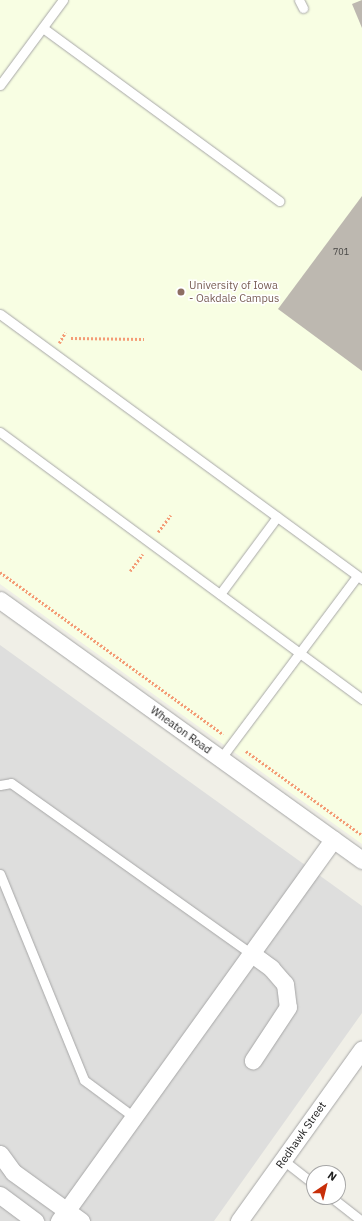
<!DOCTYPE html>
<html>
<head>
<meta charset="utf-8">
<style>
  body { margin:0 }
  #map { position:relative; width:362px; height:1221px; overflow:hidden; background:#f0efe7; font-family:"IBM Plex Sans",sans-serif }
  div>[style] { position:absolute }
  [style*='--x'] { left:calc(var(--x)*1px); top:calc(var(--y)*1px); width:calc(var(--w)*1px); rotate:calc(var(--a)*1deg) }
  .residential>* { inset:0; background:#dededd }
  .education>* { inset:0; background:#f8fee3 }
  .building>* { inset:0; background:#bdb8b0 }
  .path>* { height:2.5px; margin-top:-1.25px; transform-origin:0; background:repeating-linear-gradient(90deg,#f49b75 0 2px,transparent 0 4px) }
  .roads { filter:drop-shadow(0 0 1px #a7a7a7) drop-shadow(0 0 1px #a7a7a7) }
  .lane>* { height:9px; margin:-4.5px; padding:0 4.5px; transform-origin:4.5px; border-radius:4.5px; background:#fff }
  .street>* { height:17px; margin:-8.5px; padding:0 8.5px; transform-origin:8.5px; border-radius:8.5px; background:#fff }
  .dots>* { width:11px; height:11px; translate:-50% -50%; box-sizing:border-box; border:2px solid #fff; border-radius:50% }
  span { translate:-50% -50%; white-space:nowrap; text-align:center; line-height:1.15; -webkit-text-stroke:3px #fff; paint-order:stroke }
  .number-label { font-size:9px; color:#474644 }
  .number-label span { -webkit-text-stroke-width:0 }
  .education-label { font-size:11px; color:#785e54 }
  .left { translate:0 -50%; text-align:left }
  .street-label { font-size:11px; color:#202020 }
  .north { position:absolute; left:306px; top:1165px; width:40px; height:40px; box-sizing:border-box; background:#fff; border:1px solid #a6a6a6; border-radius:50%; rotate:35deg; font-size:11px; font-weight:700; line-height:16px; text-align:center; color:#202020 }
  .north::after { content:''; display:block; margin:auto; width:14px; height:18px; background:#c82e09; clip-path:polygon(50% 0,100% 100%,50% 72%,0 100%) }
</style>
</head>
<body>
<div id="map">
  <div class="residential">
    <div style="clip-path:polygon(0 645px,362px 906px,362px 1013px,214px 1221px,0 1221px)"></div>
  </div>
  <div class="education">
    <div style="clip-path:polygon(0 0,362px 0,362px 844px,0 584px)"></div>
  </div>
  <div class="building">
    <div style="clip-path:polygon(362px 0,362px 28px,352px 4px)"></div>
    <div style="clip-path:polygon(362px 196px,362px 371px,278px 309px)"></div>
  </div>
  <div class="path">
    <div style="--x:71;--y:338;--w:73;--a:0.8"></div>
    <div style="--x:59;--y:343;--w:12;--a:-59"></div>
    <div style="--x:158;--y:532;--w:21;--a:-53"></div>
    <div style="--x:130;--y:571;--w:21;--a:-53"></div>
    <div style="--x:0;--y:572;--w:276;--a:36"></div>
    <div style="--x:246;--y:751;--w:143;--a:35.9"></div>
  </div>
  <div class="roads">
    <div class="lane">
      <div style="--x:299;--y:0;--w:9;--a:63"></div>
      <div style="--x:43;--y:28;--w:293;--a:36.2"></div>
      <div style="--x:0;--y:85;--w:106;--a:-53.5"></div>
      <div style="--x:0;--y:314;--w:449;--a:36.2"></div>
      <div style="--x:0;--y:432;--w:450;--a:36.4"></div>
      <div style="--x:220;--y:594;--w:96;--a:-53.5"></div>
      <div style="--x:221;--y:758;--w:227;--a:-53.2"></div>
      <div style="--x:0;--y:785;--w:11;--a:-10"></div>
      <div style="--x:11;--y:783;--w:296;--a:35.4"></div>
      <div style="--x:0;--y:874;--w:222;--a:67.8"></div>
      <div style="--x:84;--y:1080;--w:62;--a:36.5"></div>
      <div style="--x:283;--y:1160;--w:39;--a:38"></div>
      <div style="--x:331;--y:1197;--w:39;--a:38"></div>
    </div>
    <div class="street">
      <div style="--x:0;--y:600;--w:446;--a:35.7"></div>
      <div style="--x:252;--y:954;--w:24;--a:36"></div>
      <div style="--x:271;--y:968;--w:21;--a:49"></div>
      <div style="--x:285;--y:984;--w:23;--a:83"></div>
      <div style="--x:288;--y:1007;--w:64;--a:123.4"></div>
      <div style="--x:0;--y:1154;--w:22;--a:54"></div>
      <div style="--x:13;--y:1172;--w:84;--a:35.8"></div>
      <div style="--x:0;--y:1195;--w:44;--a:36.6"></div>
      <div style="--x:59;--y:1221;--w:470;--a:-54.3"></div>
      <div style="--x:239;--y:1221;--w:211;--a:-54.4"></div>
    </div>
  </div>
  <div class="dots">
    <div style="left:181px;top:292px;background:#8d6e63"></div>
  </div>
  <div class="number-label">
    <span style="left:341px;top:252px">701</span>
  </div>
  <div class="education-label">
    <span class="left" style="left:189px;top:292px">University of Iowa<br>- Oakdale Campus</span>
  </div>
  <div class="street-label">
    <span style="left:181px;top:730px;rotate:36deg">Wheaton Road</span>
    <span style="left:301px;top:1135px;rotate:-55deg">Redhawk Street</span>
  </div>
  <div class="north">N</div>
</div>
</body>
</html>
